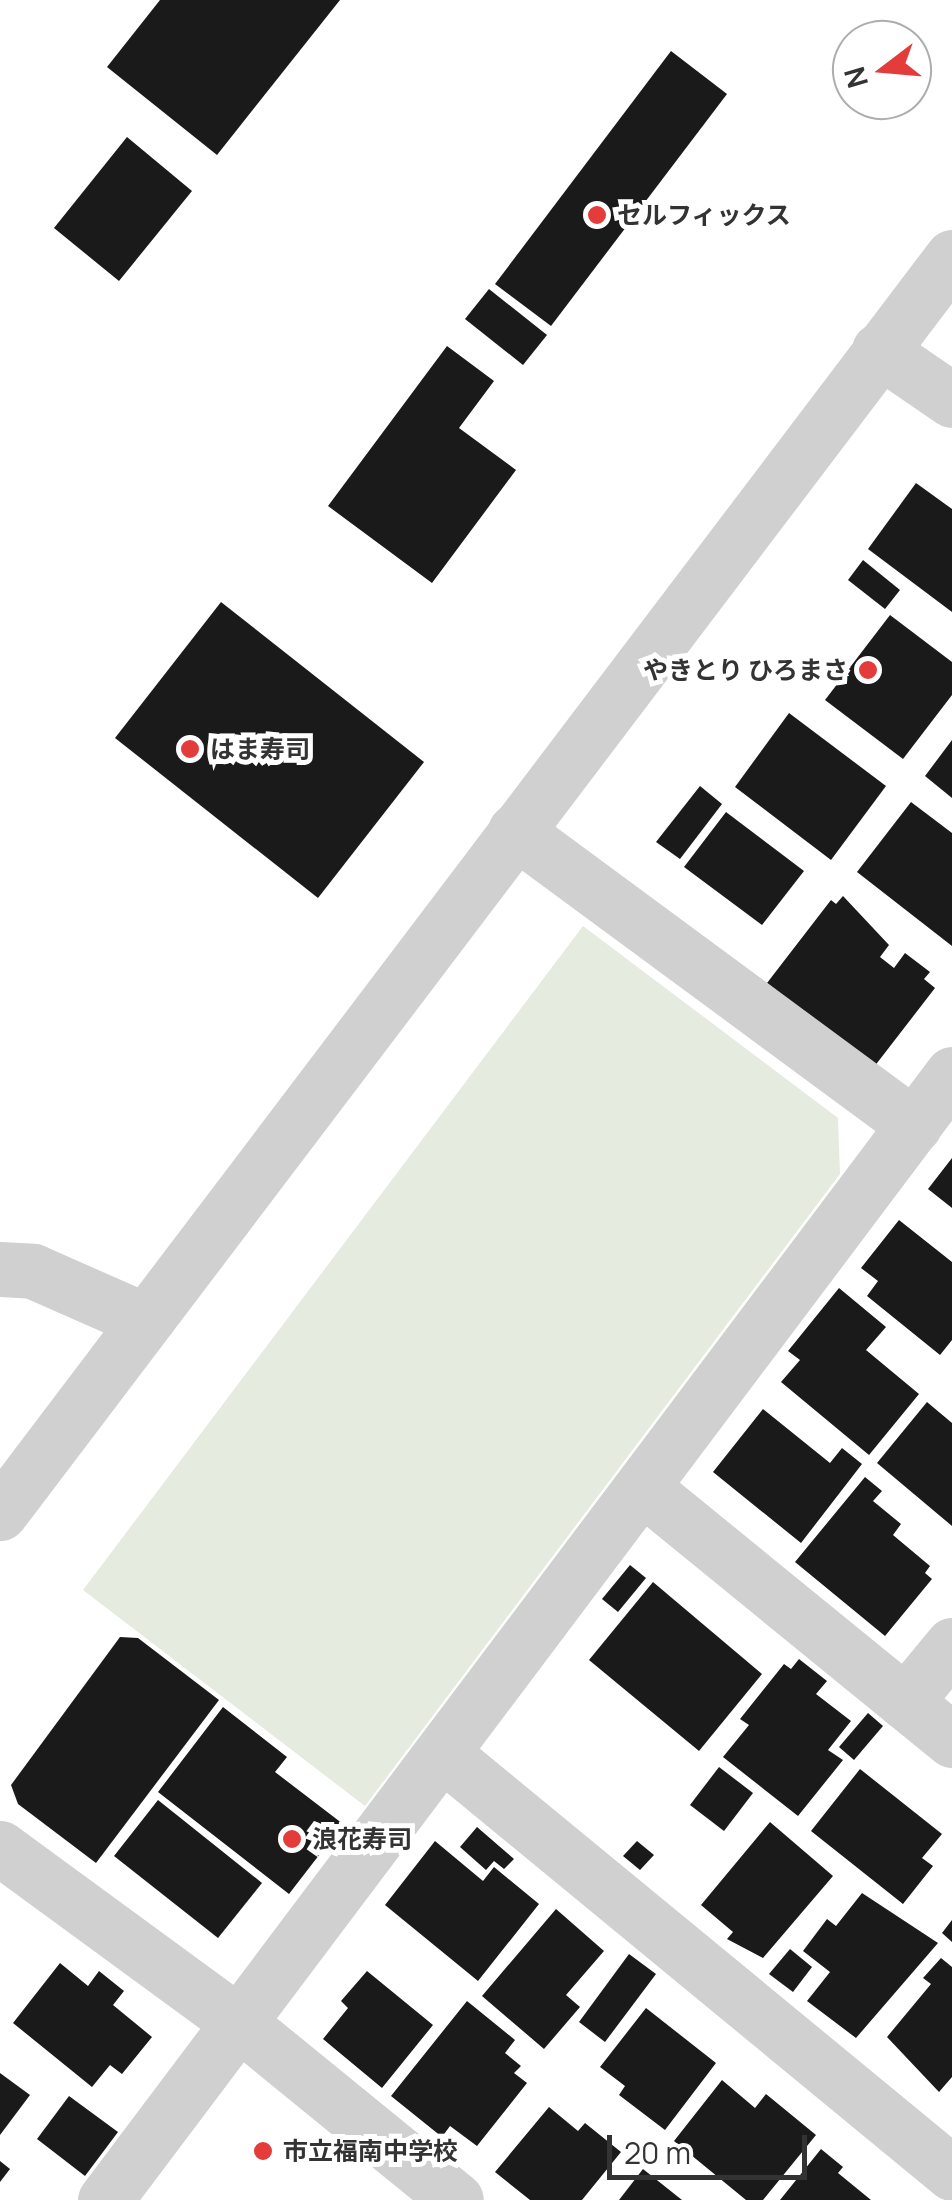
<!DOCTYPE html>
<html>
<head>
<meta charset="utf-8">
<style>
  body { margin:0 }
  #map { position:relative; width:952px; height:2200px; overflow:hidden; background:#fff; font-family:Manrope,"Noto Sans JP",sans-serif }
  div>[style] { position:absolute }
  [style*='--x'] { left:calc(var(--x)*1px); top:calc(var(--y)*1px); width:calc(var(--w)*1px); rotate:calc(var(--a)*1deg) }
  .green>* { inset:0; background:#e5ebdf }
  .building>* { inset:0; background:#1a1a1a }
  .minor>* { height:55px; margin:-27.5px; padding:0 27.5px; transform-origin:27.5px; border-radius:27.5px; background:#d0d0d0 }
  .tertiary>* { height:55px; margin:-27.5px; padding:0 27.5px; transform-origin:27.5px; border-radius:27.5px; background:#d0d0d0 }
  .dots>* { width:28px; height:28px; translate:-50% -50%; box-sizing:border-box; border:5px solid #fff; border-radius:50% }
  span { translate:-50% -50%; white-space:nowrap; text-align:center; line-height:1.15; -webkit-text-stroke:10px #fff; paint-order:stroke }
  .poi-label { font-size:25px; color:#333; font-weight:700 }
  .left { translate:0 -50%; text-align:left }
  .right { translate:-100% -50%; text-align:right }
  .north { position:absolute; left:832px; top:20px; width:100px; height:100px; box-sizing:border-box; background:#fff; border:2px solid #adadad; border-radius:50%; rotate:254deg; font-size:28px; font-weight:700; line-height:40px; text-align:center; color:#333 }
  .north::after { content:''; display:block; margin:auto; width:35px; height:45px; background:#e33c3b; clip-path:polygon(50% 0,100% 100%,50% 72%,0 100%) }
  .scale { position:absolute; left:607px; top:2135px; width:200px; height:45px; box-sizing:border-box; border:5px solid #333; border-top:0; padding-left:12px; font-size:30px; line-height:35px; white-space:nowrap; color:#333; -webkit-text-stroke:8px #fff; paint-order:stroke }
</style>
</head>
<body>
<div id="map">
  <div class="green">
    <div style="clip-path:polygon(583px 926px,838px 1118px,840px 1174px,365px 1806px,83px 1590px)"></div>
  </div>
  <div class="building">
    <div style="clip-path:polygon(160px 0,340px 0,217px 155px,107px 67px)"></div>
    <div style="clip-path:polygon(671px 51px,727px 94px,551px 326px,495px 284px)"></div>
    <div style="clip-path:polygon(127px 137px,192px 191px,119px 281px,54px 228px)"></div>
    <div style="clip-path:polygon(489px 289px,547px 335px,523px 365px,465px 319px)"></div>
    <div style="clip-path:polygon(447px 346px,494px 381px,459px 428px,516px 470px,432px 583px,328px 506px)"></div>
    <div style="clip-path:polygon(916px 483px,952px 509px,952px 612px,868px 549px)"></div>
    <div style="clip-path:polygon(863px 560px,900px 590px,885px 609px,848px 580px)"></div>
    <div style="clip-path:polygon(221px 602px,424px 762px,318px 898px,115px 738px)"></div>
    <div style="clip-path:polygon(890px 615px,952px 662px,952px 695px,903px 759px,825px 700px)"></div>
    <div style="clip-path:polygon(789px 713px,886px 786px,831px 860px,735px 787px)"></div>
    <div style="clip-path:polygon(952px 740px,952px 798px,925px 776px)"></div>
    <div style="clip-path:polygon(700px 786px,722px 804px,680px 859px,656px 842px)"></div>
    <div style="clip-path:polygon(911px 802px,952px 833px,952px 946px,857px 872px)"></div>
    <div style="clip-path:polygon(726px 812px,804px 871px,762px 925px,684px 867px)"></div>
    <div style="clip-path:polygon(843px 896px,889px 945px,880px 957px,894px 968px,905px 953px,930px 972px,924px 979px,935px 988px,874px 1067px,767px 983px,831px 900px,836px 904px)"></div>
    <div style="clip-path:polygon(952px 1158px,952px 1208px,928px 1189px)"></div>
    <div style="clip-path:polygon(899px 1220px,952px 1262px,952px 1340px,940px 1355px,867px 1296px,878px 1281px,861px 1268px)"></div>
    <div style="clip-path:polygon(839px 1288px,886px 1327px,866px 1350px,919px 1394px,869px 1455px,781px 1382px,800px 1360px,788px 1351px)"></div>
    <div style="clip-path:polygon(927px 1402px,952px 1423px,952px 1526px,877px 1463px)"></div>
    <div style="clip-path:polygon(763px 1409px,830px 1463px,842px 1448px,862px 1464px,801px 1543px,713px 1472px)"></div>
    <div style="clip-path:polygon(865px 1477px,882px 1491px,873px 1501px,901px 1524px,893px 1535px,930px 1566px,925px 1573px,932px 1579px,885px 1636px,795px 1562px)"></div>
    <div style="clip-path:polygon(630px 1565px,646px 1578px,618px 1612px,602px 1599px)"></div>
    <div style="clip-path:polygon(653px 1582px,762px 1674px,699px 1751px,589px 1660px)"></div>
    <div style="clip-path:polygon(120px 1637px,138px 1638px,219px 1700px,96px 1863px,18px 1804px,11px 1785px)"></div>
    <div style="clip-path:polygon(799px 1659px,827px 1681px,816px 1694px,851px 1721px,828px 1750px,843px 1760px,798px 1816px,723px 1757px,749px 1725px,740px 1719px,784px 1664px,791px 1669px)"></div>
    <div style="clip-path:polygon(223px 1707px,287px 1757px,275px 1772px,343px 1824px,289px 1894px,158px 1792px)"></div>
    <div style="clip-path:polygon(868px 1713px,883px 1726px,854px 1760px,839px 1747px)"></div>
    <div style="clip-path:polygon(719px 1767px,753px 1793px,724px 1831px,690px 1805px)"></div>
    <div style="clip-path:polygon(860px 1769px,942px 1834px,922px 1858px,933px 1866px,903px 1904px,811px 1831px)"></div>
    <div style="clip-path:polygon(158px 1800px,262px 1883px,218px 1938px,114px 1856px)"></div>
    <div style="clip-path:polygon(770px 1822px,833px 1876px,763px 1958px,727px 1939px,733px 1932px,701px 1905px)"></div>
    <div style="clip-path:polygon(477px 1827px,514px 1859px,504px 1869px,494px 1861px,486px 1870px,460px 1847px)"></div>
    <div style="clip-path:polygon(435px 1841px,483px 1881px,494px 1867px,539px 1904px,478px 1981px,385px 1905px)"></div>
    <div style="clip-path:polygon(637px 1841px,654px 1855px,640px 1870px,623px 1856px)"></div>
    <div style="clip-path:polygon(862px 1893px,938px 1943px,856px 2038px,807px 2001px,830px 1972px,803px 1951px,827px 1919px,836px 1926px)"></div>
    <div style="clip-path:polygon(556px 1909px,604px 1951px,566px 1995px,580px 2007px,544px 2049px,482px 1996px)"></div>
    <div style="clip-path:polygon(952px 1920px,952px 1942px,942px 1933px)"></div>
    <div style="clip-path:polygon(790px 1949px,812px 1967px,793px 1992px,769px 1974px)"></div>
    <div style="clip-path:polygon(629px 1954px,656px 1974px,605px 2042px,579px 2022px)"></div>
    <div style="clip-path:polygon(941px 1958px,952px 1967px,952px 2077px,939px 2092px,887px 2037px,931px 1984px,923px 1978px)"></div>
    <div style="clip-path:polygon(60px 1963px,88px 1986px,99px 1971px,124px 1991px,113px 2005px,152px 2037px,122px 2074px,110px 2065px,92px 2087px,13px 2023px)"></div>
    <div style="clip-path:polygon(367px 1971px,433px 2025px,382px 2088px,323px 2039px,348px 2008px,341px 2001px)"></div>
    <div style="clip-path:polygon(467px 2001px,515px 2040px,505px 2053px,521px 2066px,514px 2073px,527px 2083px,477px 2146px,450px 2126px,442px 2137px,391px 2096px)"></div>
    <div style="clip-path:polygon(646px 2008px,716px 2063px,665px 2130px,619px 2095px,625px 2086px,600px 2067px)"></div>
    <div style="clip-path:polygon(0 2073px,30px 2095px,0 2135px)"></div>
    <div style="clip-path:polygon(722px 2080px,755px 2108px,766px 2094px,816px 2135px,763px 2200px,746px 2200px,674px 2141px)"></div>
    <div style="clip-path:polygon(69px 2096px,118px 2132px,85px 2176px,37px 2139px)"></div>
    <div style="clip-path:polygon(549px 2107px,578px 2131px,585px 2123px,621px 2152px,582px 2200px,530px 2200px,495px 2172px)"></div>
    <div style="clip-path:polygon(821px 2149px,843px 2167px,838px 2173px,871px 2200px,780px 2200px)"></div>
    <div style="clip-path:polygon(0 2161px,10px 2169px,0 2182px)"></div>
    <div style="clip-path:polygon(643px 2169px,682px 2200px,619px 2200px)"></div>
  </div>
  <div class="minor">
    <div style="--x:879;--y:350;--w:88;--a:34.4"></div>
    <div style="--x:515;--y:831;--w:496;--a:36.4"></div>
    <div style="--x:643;--y:1488;--w:399;--a:39.2"></div>
    <div style="--x:905;--y:1702;--w:74;--a:-50.5"></div>
    <div style="--x:442;--y:1753;--w:661;--a:39.47"></div>
    <div style="--x:0;--y:1848;--w:295;--a:36.2"></div>
    <div style="--x:238;--y:2022;--w:281;--a:39.2"></div>
    <div style="--x:105;--y:2200;--w:1409;--a:-53.05"></div>
  </div>
  <div class="tertiary">
    <div style="--x:0;--y:1269;--w:33;--a:3"></div>
    <div style="--x:33;--y:1271;--w:119;--a:23.8"></div>
    <div style="--x:0;--y:1513;--w:1576;--a:-52.84"></div>
  </div>
  <div class="dots">
    <div style="left:597px;top:215px;background:#e33c3b"></div>
    <div style="left:868px;top:670px;background:#e33c3b"></div>
    <div style="left:190px;top:749px;background:#e33c3b"></div>
    <div style="left:292px;top:1839px;background:#e33c3b"></div>
    <div style="left:263px;top:2151px;background:#e33c3b"></div>
  </div>
  <div class="poi-label">
    <span class="left" style="left:617px;top:215px">セルフィックス</span>
    <span class="right" style="left:848px;top:670px">やきとり ひろまさ</span>
    <span class="left" style="left:210px;top:749px">はま寿司</span>
    <span class="left" style="left:312px;top:1839px">浪花寿司</span>
    <span class="left" style="left:283px;top:2151px">市立福南中学校</span>
  </div>
  <div class="north">N</div>
  <div class="scale">20 m</div>
</div>
</body>
</html>
